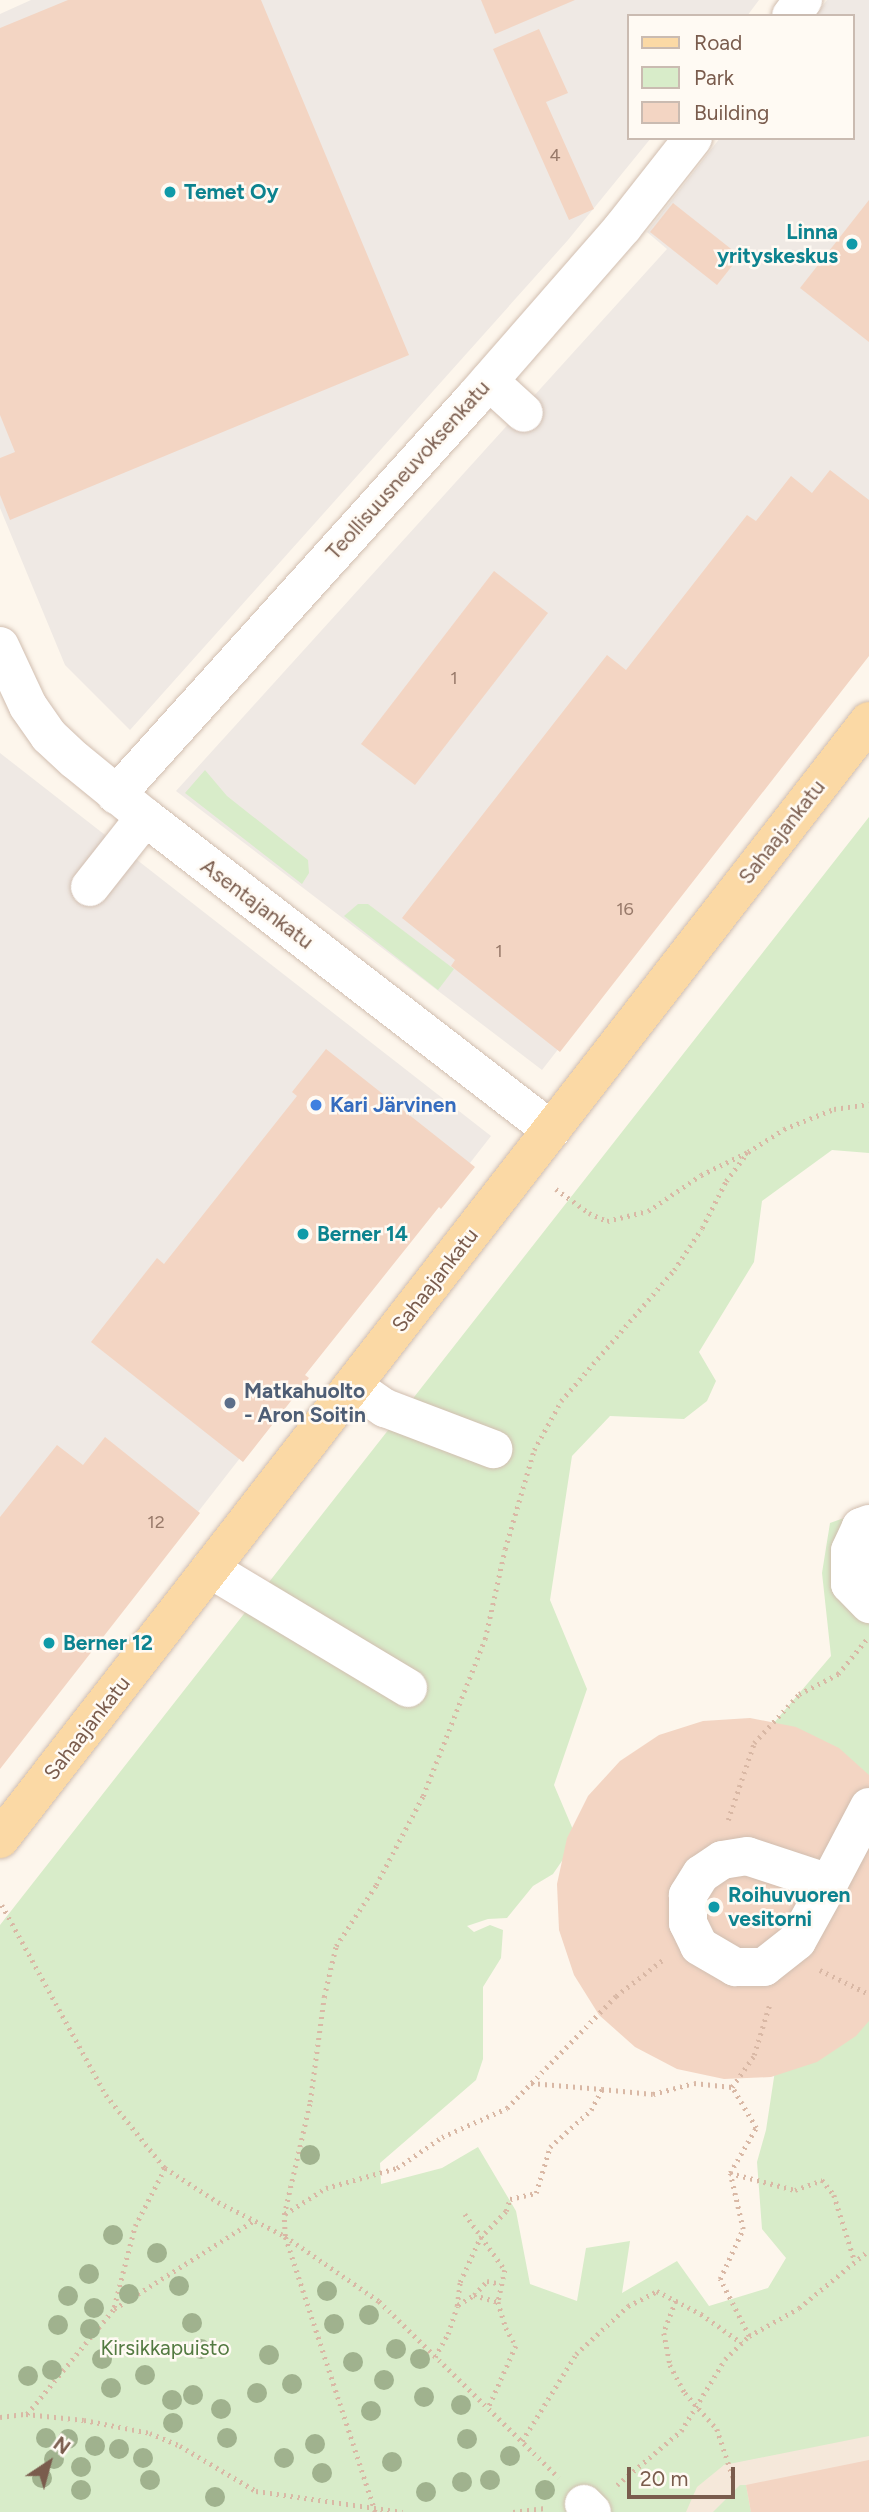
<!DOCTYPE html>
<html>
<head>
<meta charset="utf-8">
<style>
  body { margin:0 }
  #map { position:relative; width:869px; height:2512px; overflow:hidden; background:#fdf6ec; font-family:Figtree,sans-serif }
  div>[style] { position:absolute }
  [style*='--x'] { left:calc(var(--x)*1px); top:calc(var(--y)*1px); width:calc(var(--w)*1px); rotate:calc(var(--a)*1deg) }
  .residential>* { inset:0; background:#f5e8da }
  .industrial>* { inset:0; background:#efe9e4 }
  .green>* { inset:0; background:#d8ecc9 }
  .building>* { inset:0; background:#f3d5c3 }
  .path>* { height:4.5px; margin-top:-2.25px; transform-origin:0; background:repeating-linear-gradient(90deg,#d9b8a5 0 2px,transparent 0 7px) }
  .roads { filter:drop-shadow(0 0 2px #d1beb0) drop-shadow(0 0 2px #d1beb0) }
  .minor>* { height:38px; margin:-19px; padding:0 19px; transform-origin:19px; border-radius:19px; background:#fff }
  .major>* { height:38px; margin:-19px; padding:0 19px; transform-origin:19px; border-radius:19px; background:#fbd9a5 }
  .trees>* { width:20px; height:20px; margin:-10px; border-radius:50%; background:#a0b28e }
  .dots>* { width:19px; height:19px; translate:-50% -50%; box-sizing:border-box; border:4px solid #fffaf3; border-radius:50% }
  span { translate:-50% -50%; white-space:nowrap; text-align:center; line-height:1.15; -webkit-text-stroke:5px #fffaf3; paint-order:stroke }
  .number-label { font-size:18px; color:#987a6a }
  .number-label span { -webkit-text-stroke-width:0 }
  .culture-label { font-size:21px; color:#0d838f; font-weight:700 }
  .left { translate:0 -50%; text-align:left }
  .right { translate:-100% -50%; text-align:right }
  .street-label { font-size:21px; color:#7a5c4d }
  .shop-label { font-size:21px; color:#366cbe; font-weight:700 }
  .service-label { font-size:21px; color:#4e5e75; font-weight:700 }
  .park-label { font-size:21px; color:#537a41 }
  .legend { position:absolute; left:627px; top:14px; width:228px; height:126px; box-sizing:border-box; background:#fffaf3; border:2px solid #cabbb1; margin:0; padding:9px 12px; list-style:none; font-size:21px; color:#7a5c4d }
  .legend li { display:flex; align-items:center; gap:14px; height:35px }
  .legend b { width:35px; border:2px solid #cabbb1 }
  .north { position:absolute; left:14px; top:2428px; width:70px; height:70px; -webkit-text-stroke:5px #fffaf3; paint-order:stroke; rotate:36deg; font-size:19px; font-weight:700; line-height:28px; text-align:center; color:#7a5c4d }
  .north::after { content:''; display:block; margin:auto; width:24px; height:32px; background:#7a5c4d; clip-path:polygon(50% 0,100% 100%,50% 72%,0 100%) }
  .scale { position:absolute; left:627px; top:2467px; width:108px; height:32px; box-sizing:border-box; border:4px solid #7a5c4d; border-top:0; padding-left:9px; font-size:21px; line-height:24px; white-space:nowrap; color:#7a5c4d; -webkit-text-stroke:5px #fffaf3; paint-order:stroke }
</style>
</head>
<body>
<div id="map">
  <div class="residential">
    <div style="clip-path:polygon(869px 2394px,869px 2512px,628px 2512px)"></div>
  </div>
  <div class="industrial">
    <div style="clip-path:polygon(31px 0,759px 0,747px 16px,629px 16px,629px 138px,651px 138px,568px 240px,130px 730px,65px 665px,0 508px,0 14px)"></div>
    <div style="clip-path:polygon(827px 0,869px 0,869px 649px,542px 1070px,176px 791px,667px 249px,647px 232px,720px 138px,853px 138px,853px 16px,815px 16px)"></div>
    <div style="clip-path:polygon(0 753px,491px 1136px,0 1766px)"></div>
  </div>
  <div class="green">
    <div style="clip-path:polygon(205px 770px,227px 796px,308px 860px,309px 873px,302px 884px,185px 793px)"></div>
    <div style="clip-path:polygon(869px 817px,869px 1153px,832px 1150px,762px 1201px,754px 1262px,699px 1352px,716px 1381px,707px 1401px,684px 1419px,610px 1416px,572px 1456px,550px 1600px,587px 1689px,554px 1785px,577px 1839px,553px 1874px,533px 1886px,507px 1918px,488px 1919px,467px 1926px,474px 1932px,490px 1925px,503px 1930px,501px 1958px,483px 1987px,483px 2059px,476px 2080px,380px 2163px,381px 2184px,442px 2168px,478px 2147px,516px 2211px,530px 2284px,577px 2301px,586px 2248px,630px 2241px,622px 2293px,677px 2261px,709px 2306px,768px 2288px,786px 2258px,762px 2229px,757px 2162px,766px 2130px,783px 2018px,773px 1724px,831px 1656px,822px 1573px,830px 1523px,869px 1509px,869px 2436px,724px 2465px,697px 2487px,686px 2512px,0 2512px,0 1925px)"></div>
    <div style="clip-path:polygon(358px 904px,368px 904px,454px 969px,438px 990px,344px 916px)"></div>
    <div style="clip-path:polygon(740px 2485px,746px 2485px,751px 2512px,713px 2512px)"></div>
  </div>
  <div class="building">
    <div style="clip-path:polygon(68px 0,261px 0,409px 355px,10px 520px,0 495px,0 458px,15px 452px,0 415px,0 28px)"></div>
    <div style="clip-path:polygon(481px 0,575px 0,495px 34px)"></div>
    <div style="clip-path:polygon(539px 29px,568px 93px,546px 102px,594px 209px,569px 220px,493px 49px)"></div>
    <div style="clip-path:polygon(869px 200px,869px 342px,800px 288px)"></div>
    <div style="clip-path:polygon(673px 203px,740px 256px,717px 285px,650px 232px)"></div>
    <div style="clip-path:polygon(830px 470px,869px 500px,869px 656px,560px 1052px,451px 966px,455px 960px,402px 918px,607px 655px,626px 670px,747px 515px,756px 521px,791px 476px,812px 493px)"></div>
    <div style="clip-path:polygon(494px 571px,548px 613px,415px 785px,361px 744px)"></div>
    <div style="clip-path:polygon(326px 1049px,475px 1167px,441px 1209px,439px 1207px,305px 1375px,309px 1378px,243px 1462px,91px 1342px,157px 1258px,164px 1264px,297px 1096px,292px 1092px)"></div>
    <div style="clip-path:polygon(105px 1437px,200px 1513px,0 1769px,0 1517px,57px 1445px,83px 1465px)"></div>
    <div style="clip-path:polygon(750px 1718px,796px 1727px,839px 1748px,869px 1775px,869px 2021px,856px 2036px,817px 2062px,771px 2077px,724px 2079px,677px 2069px,635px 2047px,599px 2015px,574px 1975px,559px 1930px,557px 1884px,567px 1838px,588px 1796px,620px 1761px,659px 1735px,703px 1721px)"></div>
    <div style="clip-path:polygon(869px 2460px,869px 2512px,751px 2512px,746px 2485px)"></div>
  </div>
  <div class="path">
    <div style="--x:556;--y:1189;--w:41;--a:36"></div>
    <div style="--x:589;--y:1213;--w:20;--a:24"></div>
    <div style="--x:607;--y:1221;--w:42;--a:-13.7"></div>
    <div style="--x:648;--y:1211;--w:64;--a:-34.2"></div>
    <div style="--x:701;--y:1175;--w:52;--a:-26.1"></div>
    <div style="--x:748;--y:1152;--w:43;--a:-32.6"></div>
    <div style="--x:784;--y:1129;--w:54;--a:-21.8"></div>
    <div style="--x:834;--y:1109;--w:35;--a:-8"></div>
    <div style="--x:728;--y:1820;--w:81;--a:-71.3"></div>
    <div style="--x:754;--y:1743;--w:67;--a:-47.4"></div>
    <div style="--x:799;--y:1694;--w:44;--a:-27.1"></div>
    <div style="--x:838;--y:1674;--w:44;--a:-50.5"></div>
    <div style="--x:2;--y:1905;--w:217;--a:61.3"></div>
    <div style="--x:106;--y:2095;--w:94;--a:51.1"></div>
    <div style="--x:165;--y:2168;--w:63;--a:32.7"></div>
    <div style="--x:218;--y:2202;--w:75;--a:26.9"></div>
    <div style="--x:285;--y:2236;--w:114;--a:34.7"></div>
    <div style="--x:379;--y:2301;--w:252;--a:44.5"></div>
    <div style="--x:820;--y:1970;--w:55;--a:26.1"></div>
    <div style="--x:531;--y:2083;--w:71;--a:4.8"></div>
    <div style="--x:730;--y:2173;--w:67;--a:14.7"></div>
    <div style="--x:795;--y:2190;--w:29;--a:-20"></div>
    <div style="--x:822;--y:2180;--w:19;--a:51"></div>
    <div style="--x:834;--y:2195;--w:70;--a:72.6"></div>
    <div style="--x:285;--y:2214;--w:49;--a:-32.4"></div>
    <div style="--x:326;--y:2188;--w:74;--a:-15.7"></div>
    <div style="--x:397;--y:2168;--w:55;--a:-34.6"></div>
    <div style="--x:442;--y:2137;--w:71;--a:-24"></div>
    <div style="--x:507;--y:2108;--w:156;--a:-45.8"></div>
    <div style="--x:616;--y:1996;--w:62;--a:-37.8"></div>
    <div style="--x:465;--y:2214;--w:69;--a:54.5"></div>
    <div style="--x:505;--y:2270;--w:33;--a:102"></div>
    <div style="--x:498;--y:2302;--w:27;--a:73"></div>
    <div style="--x:506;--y:2328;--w:21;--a:61"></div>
    <div style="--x:516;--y:2346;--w:69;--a:114"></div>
    <div style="--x:474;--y:2295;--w:25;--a:16"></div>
    <div style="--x:676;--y:2301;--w:34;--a:111"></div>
    <div style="--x:664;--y:2333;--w:33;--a:79"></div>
    <div style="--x:670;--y:2365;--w:32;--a:62"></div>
    <div style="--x:685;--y:2393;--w:48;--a:48.4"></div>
    <div style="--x:717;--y:2429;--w:51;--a:71.6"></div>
    <div style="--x:458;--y:2305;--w:19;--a:-32"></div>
    <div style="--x:474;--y:2295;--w:19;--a:-47"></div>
    <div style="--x:487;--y:2281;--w:14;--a:12"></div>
    <div style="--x:114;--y:2307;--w:84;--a:-75.5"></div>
    <div style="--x:135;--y:2226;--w:65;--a:-62.7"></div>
    <div style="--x:749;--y:2336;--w:64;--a:-117"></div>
    <div style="--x:720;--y:2279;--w:55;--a:-65.3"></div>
    <div style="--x:743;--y:2229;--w:57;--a:-103.1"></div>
    <div style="--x:730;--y:2173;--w:52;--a:-60"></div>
    <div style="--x:756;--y:2128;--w:48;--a:-120.3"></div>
    <div style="--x:732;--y:2087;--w:39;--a:-55"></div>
    <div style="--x:754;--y:2055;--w:54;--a:-72.9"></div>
    <div style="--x:435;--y:2357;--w:26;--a:-61"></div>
    <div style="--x:448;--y:2334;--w:29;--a:-72"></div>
    <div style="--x:457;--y:2306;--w:24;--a:-83"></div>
    <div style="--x:460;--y:2282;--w:48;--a:-65.6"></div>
    <div style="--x:480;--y:2238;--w:37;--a:-46"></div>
    <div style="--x:506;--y:2211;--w:13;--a:-72"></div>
    <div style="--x:510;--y:2199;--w:27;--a:-13"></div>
    <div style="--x:536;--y:2193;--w:48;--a:-73.1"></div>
    <div style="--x:550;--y:2147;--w:55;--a:-42.1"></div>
    <div style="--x:591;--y:2110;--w:24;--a:-62"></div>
    <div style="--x:602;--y:2089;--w:51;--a:5.6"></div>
    <div style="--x:653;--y:2094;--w:42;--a:-15"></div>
    <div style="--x:694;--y:2083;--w:38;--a:6"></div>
    <div style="--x:27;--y:2414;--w:136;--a:-50.4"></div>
    <div style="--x:114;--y:2309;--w:165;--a:-32.3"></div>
    <div style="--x:0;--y:2417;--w:26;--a:-7"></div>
    <div style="--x:26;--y:2414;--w:58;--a:5.9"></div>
    <div style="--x:84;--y:2420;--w:67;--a:11.1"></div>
    <div style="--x:150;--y:2433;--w:33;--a:23"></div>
    <div style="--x:180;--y:2446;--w:88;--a:30.6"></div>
    <div style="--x:256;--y:2491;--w:148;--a:8.1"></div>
    <div style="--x:522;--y:2441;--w:102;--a:-58.2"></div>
    <div style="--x:576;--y:2354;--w:71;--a:-42.7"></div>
    <div style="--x:628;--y:2306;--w:33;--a:-27"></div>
    <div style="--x:657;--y:2291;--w:50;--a:27.6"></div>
    <div style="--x:701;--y:2314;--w:50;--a:35.3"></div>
    <div style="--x:617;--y:2485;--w:84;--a:-40.2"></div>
    <div style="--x:681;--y:2431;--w:84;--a:-58.6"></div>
    <div style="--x:725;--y:2359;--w:33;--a:-44"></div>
    <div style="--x:749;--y:2336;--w:57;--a:-29.2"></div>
    <div style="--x:799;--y:2308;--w:91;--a:-39.6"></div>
    <div style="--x:375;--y:2512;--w:290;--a:-108.1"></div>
    <div style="--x:285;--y:2236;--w:21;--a:-93"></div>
    <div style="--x:284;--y:2215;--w:116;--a:-77"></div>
    <div style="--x:310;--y:2102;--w:106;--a:-82.4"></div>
    <div style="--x:324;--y:1997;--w:52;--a:-76.8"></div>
    <div style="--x:336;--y:1946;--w:73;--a:-56.7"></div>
    <div style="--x:376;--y:1885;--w:101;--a:-62.2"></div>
    <div style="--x:423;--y:1796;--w:169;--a:-68.5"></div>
    <div style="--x:485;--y:1639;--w:92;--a:-77.5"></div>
    <div style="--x:505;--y:1549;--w:103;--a:-73.7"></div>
    <div style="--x:534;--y:1450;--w:56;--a:-61.1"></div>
    <div style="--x:561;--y:1401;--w:173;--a:-49.2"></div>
    <div style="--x:674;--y:1270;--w:50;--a:-56.3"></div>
    <div style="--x:702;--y:1228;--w:53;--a:-62.9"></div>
    <div style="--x:726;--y:1181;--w:36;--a:-53"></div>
    <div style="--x:513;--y:2512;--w:34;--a:-7"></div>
  </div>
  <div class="roads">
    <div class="minor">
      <div style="--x:791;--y:16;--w:20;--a:-53"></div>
      <div style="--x:489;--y:381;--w:47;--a:42.4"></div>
      <div style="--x:0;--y:646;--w:66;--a:65"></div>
      <div style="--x:28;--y:706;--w:37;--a:55"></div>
      <div style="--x:49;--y:736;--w:35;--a:43"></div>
      <div style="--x:75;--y:760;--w:90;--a:39.2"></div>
      <div style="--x:145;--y:817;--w:513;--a:37.63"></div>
      <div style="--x:116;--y:795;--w:535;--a:-47.96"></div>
      <div style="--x:474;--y:398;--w:227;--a:-48.9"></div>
      <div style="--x:623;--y:227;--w:113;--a:-51.8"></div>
      <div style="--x:90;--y:887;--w:89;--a:-51.8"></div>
      <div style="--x:353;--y:1386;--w:39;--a:35"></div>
      <div style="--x:385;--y:1408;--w:116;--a:20.8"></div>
      <div style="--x:869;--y:1524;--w:9;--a:159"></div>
      <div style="--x:861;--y:1527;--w:26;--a:115"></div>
      <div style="--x:850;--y:1551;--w:33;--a:90"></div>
      <div style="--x:850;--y:1584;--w:28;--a:46"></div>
      <div style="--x:210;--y:1569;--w:231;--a:31"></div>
      <div style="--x:829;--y:1883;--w:86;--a:-161.8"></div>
      <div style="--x:747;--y:1856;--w:25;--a:171"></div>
      <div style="--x:722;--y:1860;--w:25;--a:146"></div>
      <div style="--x:701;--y:1874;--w:25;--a:122"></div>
      <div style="--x:688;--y:1895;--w:28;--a:90"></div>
      <div style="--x:688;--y:1923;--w:25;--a:64"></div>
      <div style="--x:699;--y:1946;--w:42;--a:30.3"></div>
      <div style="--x:735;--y:1967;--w:29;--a:0"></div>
      <div style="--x:764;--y:1967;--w:42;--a:-38.2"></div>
      <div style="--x:797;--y:1941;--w:66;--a:-61.1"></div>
      <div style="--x:829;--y:1883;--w:86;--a:-62.2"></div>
      <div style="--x:584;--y:2504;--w:11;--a:45"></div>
    </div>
    <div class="major">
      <div style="--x:0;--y:1839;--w:1416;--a:-52.14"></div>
    </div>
  </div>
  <div class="trees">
    <div style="left:310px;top:2155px"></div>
    <div style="left:113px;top:2235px"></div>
    <div style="left:157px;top:2253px"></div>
    <div style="left:89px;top:2274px"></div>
    <div style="left:179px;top:2286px"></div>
    <div style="left:327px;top:2291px"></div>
    <div style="left:129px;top:2294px"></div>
    <div style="left:68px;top:2296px"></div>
    <div style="left:94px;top:2308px"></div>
    <div style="left:369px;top:2315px"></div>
    <div style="left:192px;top:2323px"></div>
    <div style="left:334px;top:2324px"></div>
    <div style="left:58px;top:2325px"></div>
    <div style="left:90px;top:2329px"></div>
    <div style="left:201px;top:2349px"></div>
    <div style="left:396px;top:2349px"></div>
    <div style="left:269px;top:2355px"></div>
    <div style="left:102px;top:2359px"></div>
    <div style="left:420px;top:2359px"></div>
    <div style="left:353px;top:2362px"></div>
    <div style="left:52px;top:2370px"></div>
    <div style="left:145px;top:2375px"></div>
    <div style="left:28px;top:2376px"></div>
    <div style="left:384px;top:2380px"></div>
    <div style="left:292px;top:2384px"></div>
    <div style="left:111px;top:2388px"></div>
    <div style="left:257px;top:2393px"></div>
    <div style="left:193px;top:2395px"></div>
    <div style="left:424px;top:2397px"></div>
    <div style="left:172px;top:2400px"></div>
    <div style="left:461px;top:2405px"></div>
    <div style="left:221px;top:2409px"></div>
    <div style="left:371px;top:2411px"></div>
    <div style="left:173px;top:2423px"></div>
    <div style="left:46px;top:2438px"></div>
    <div style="left:227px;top:2438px"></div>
    <div style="left:68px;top:2439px"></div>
    <div style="left:467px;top:2439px"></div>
    <div style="left:315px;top:2444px"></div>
    <div style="left:95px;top:2446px"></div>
    <div style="left:119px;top:2449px"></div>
    <div style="left:510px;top:2456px"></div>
    <div style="left:143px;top:2458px"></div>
    <div style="left:284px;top:2458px"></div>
    <div style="left:54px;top:2459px"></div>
    <div style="left:392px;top:2462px"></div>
    <div style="left:81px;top:2467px"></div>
    <div style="left:322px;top:2473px"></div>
    <div style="left:42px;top:2478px"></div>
    <div style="left:150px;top:2480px"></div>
    <div style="left:490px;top:2480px"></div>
    <div style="left:462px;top:2482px"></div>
    <div style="left:81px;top:2490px"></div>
    <div style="left:545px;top:2490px"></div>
    <div style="left:426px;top:2492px"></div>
    <div style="left:215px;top:2497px"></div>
  </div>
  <div class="dots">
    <div style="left:170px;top:192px;background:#0f9aa8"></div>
    <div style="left:852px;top:244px;background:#0f9aa8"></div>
    <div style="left:316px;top:1105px;background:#3f7fe0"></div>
    <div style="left:303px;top:1234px;background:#0f9aa8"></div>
    <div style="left:230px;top:1403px;background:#5c6f8a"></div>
    <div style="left:49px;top:1643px;background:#0f9aa8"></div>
    <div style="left:714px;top:1907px;background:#0f9aa8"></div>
  </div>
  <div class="number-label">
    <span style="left:555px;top:155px">4</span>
    <span style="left:454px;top:678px">1</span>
    <span style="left:625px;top:909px">16</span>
    <span style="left:499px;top:951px">1</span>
    <span style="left:156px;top:1522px">12</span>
  </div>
  <div class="culture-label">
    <span class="left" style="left:184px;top:192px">Temet Oy</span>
    <span class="right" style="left:838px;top:244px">Linna<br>yrityskeskus</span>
    <span class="left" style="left:317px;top:1234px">Berner 14</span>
    <span class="left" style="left:63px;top:1643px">Berner 12</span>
    <span class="left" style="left:728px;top:1907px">Roihuvuoren<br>vesitorni</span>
  </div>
  <div class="street-label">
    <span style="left:408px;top:470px;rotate:-48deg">Teollisuusneuvoksenkatu</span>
    <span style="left:782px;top:832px;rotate:-52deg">Sahaajankatu</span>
    <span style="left:257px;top:904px;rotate:37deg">Asentajankatu</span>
    <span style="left:435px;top:1280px;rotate:-52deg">Sahaajankatu</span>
    <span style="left:87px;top:1728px;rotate:-52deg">Sahaajankatu</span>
  </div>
  <div class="shop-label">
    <span class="left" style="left:330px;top:1105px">Kari Järvinen</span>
  </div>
  <div class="service-label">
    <span class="left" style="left:244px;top:1403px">Matkahuolto<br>- Aron Soitin</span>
  </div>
  <div class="park-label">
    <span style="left:165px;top:2348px">Kirsikkapuisto</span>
  </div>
  <ul class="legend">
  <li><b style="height:9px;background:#fbd9a5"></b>Road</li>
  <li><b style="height:19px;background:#d8ecc9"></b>Park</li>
  <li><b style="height:19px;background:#f3d5c3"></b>Building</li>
  </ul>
  <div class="north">N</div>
  <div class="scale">20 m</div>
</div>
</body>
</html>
